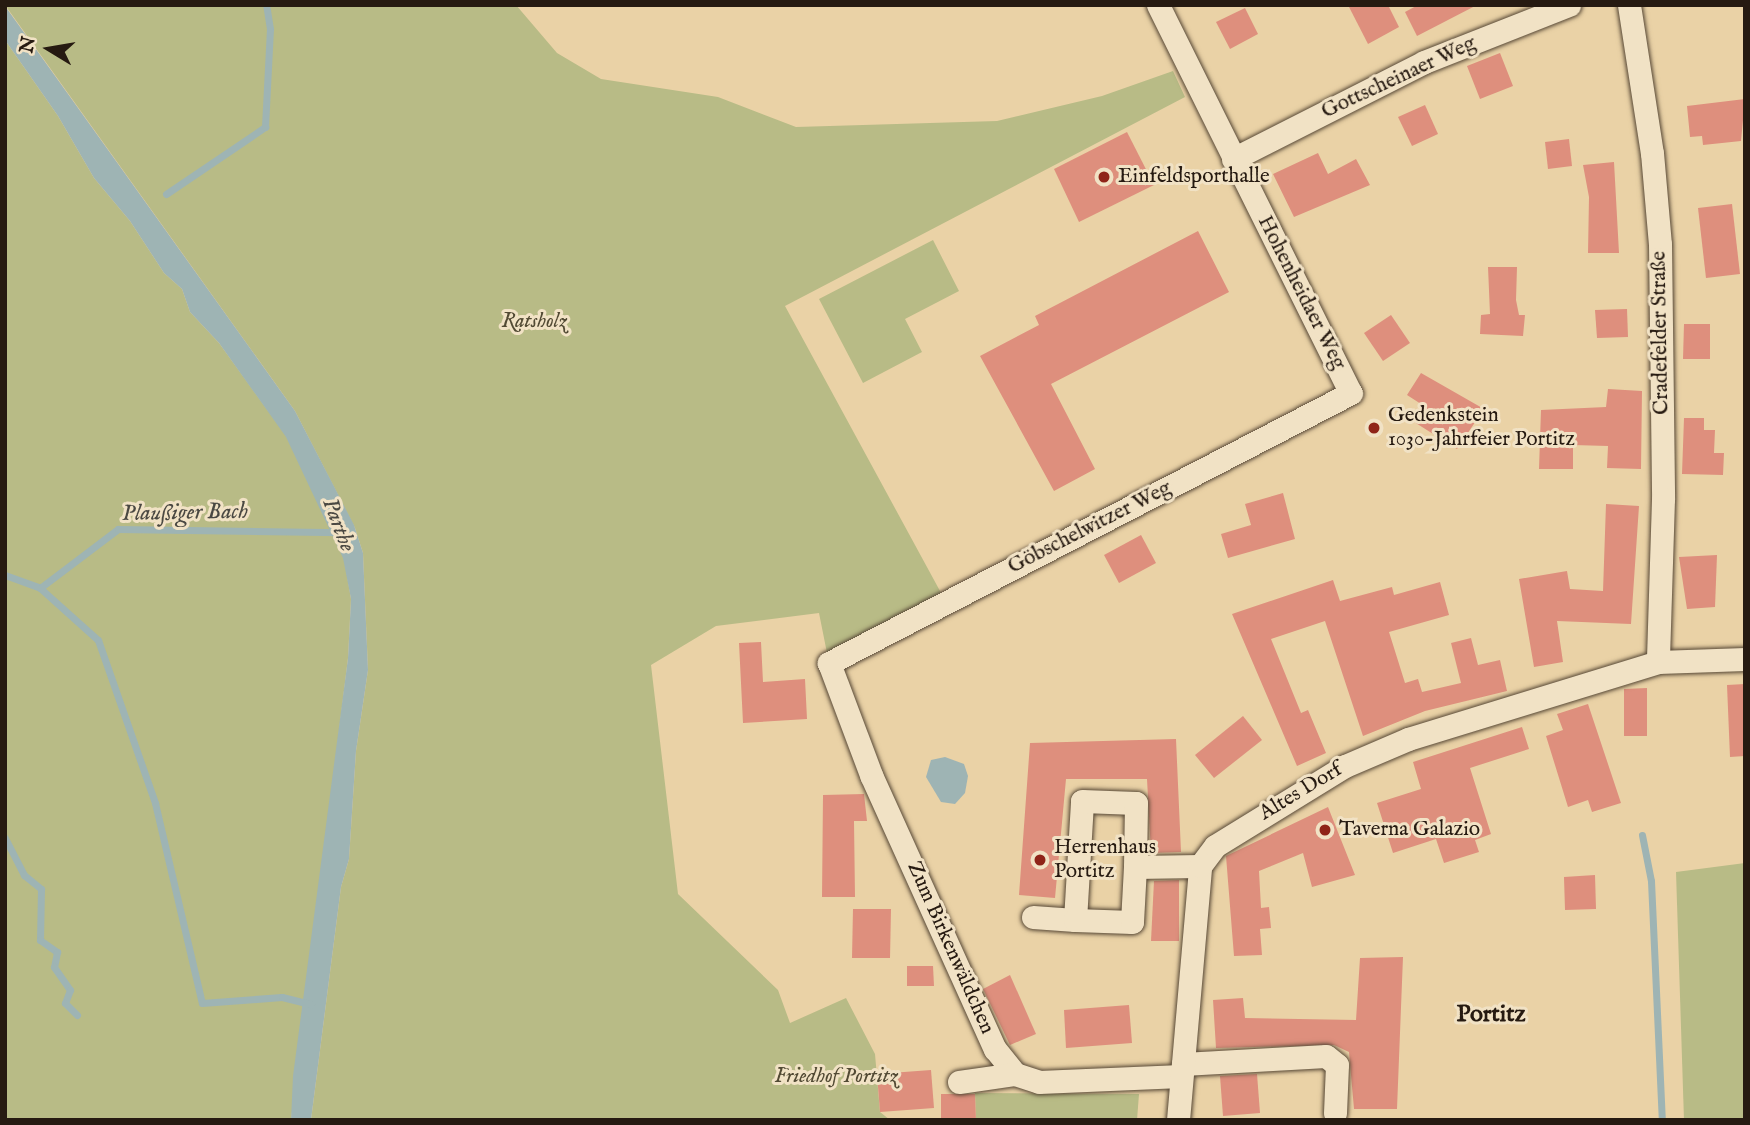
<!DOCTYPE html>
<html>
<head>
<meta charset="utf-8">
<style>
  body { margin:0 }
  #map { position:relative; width:1750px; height:1125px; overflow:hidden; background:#ead2a6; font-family:"IM FELL English",serif }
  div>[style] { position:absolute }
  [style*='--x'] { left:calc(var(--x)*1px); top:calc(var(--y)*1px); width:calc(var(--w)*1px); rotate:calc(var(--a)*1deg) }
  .green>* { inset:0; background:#b8bb86 }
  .water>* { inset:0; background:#9eb4b4 }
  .stream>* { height:7px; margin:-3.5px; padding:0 3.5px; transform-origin:3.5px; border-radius:3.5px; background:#9eb4b4 }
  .building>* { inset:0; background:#de8f7d }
  .roads { filter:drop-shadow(0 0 2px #574836) drop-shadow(0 0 2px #574836) }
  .minor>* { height:23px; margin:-11.5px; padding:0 11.5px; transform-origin:11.5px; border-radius:11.5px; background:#f1e2c5 }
  .dots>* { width:19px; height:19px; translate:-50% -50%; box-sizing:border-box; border:4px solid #f1e2c5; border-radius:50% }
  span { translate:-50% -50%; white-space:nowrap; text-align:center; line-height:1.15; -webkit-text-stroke:6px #f1e2c5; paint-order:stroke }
  .street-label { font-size:21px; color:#261a11 }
  .poi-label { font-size:21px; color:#261a11 }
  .left { translate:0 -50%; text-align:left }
  .park-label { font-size:21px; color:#524a34; font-style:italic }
  .water-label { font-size:23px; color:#4a4842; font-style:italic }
  .quarter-label { font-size:24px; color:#261a11; font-weight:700 }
  .frame { position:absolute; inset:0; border:7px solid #261a11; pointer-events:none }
  .north { position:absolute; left:14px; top:14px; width:70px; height:70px; -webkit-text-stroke:5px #f1e2c5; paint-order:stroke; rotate:281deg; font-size:19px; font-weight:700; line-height:28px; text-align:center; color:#261a11 }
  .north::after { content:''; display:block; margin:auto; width:24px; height:32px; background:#261a11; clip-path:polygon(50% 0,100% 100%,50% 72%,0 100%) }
</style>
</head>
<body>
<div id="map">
  <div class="green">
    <div style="clip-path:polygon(5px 5px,516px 5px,557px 53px,601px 79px,718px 97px,796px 127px,997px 121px,1102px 96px,1173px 71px,1185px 97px,785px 306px,946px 602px,829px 663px,819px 613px,716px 626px,651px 665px,678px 894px,778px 990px,790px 1023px,846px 998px,875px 1054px,880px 1112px,890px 1120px,311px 1120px,341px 887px,349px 859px,356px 751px,368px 670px,363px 553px,355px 528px,295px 411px)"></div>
    <div style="clip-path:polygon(5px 40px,58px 116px,94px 178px,130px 221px,164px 273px,182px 289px,190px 312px,219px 343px,287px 437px,344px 558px,351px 599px,348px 658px,291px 1120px,5px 1120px)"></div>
    <div style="clip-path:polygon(933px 240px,959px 291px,905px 319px,922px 352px,863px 383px,819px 299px)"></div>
    <div style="clip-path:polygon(1745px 863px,1745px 1120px,1684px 1120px,1676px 872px)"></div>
    <div style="clip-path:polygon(975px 1093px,1139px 1094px,1137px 1120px,976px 1120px)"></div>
  </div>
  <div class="water">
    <div style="clip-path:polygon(5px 6px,295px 411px,354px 525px,363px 553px,368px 670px,356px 751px,349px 859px,341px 887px,311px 1120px,291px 1120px,293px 1076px,348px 658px,351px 599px,343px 558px,286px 437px,219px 343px,190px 312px,182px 289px,164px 273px,130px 221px,94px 178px,58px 116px,5px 40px)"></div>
    <div style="clip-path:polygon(945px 757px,964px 764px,968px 776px,965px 793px,955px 804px,941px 802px,926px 777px,931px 760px)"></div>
  </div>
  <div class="stream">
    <div style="--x:166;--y:194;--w:120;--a:-34.1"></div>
    <div style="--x:265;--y:127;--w:98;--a:-87.1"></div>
    <div style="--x:270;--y:29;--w:24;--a:-99"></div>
    <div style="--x:5;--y:575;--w:37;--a:20"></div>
    <div style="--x:40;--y:588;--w:98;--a:-37.1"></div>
    <div style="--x:118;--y:529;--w:225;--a:0.8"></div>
    <div style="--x:40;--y:588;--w:78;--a:41.9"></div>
    <div style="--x:98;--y:640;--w:173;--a:70.7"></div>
    <div style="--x:155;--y:803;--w:205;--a:76.8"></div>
    <div style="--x:202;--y:1003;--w:80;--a:-4.3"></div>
    <div style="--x:282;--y:997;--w:30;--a:14"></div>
    <div style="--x:1642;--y:835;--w:47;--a:78.9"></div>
    <div style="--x:1651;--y:881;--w:239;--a:87.4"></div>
    <div style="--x:5;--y:838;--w:42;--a:62.8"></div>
    <div style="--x:24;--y:875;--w:22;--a:39"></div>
    <div style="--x:41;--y:889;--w:51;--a:91.1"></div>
    <div style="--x:40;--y:940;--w:21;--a:35"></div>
    <div style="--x:57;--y:952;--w:15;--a:101"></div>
    <div style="--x:54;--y:967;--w:28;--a:55"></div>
    <div style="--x:70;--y:990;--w:14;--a:111"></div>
    <div style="--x:65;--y:1003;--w:17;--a:45"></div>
  </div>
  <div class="building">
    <div style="clip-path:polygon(1348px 5px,1388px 5px,1399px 27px,1368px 44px)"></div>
    <div style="clip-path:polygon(1418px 5px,1477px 5px,1417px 36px,1405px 12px)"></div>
    <div style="clip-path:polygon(1245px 8px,1258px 34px,1230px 49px,1216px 22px)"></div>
    <div style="clip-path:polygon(1500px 53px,1513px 86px,1480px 99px,1467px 66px)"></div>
    <div style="clip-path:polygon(1745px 99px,1741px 141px,1703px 145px,1702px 136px,1690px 137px,1687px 106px)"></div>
    <div style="clip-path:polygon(1425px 105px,1438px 134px,1412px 146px,1398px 117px)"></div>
    <div style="clip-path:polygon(1127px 132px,1154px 185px,1079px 222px,1054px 169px)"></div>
    <div style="clip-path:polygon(1569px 139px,1572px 166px,1548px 169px,1545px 142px)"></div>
    <div style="clip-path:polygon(1318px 153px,1328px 174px,1356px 159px,1370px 185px,1294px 217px,1273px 174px)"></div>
    <div style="clip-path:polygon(1614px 162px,1619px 253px,1588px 253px,1589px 197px,1583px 165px)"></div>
    <div style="clip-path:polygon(1732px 204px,1740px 274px,1706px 278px,1698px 208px)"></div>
    <div style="clip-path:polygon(1198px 231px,1229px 292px,1051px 384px,1095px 469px,1054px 491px,980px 356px,1039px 325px,1035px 316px)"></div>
    <div style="clip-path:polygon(1488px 267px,1517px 267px,1516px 300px,1519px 315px,1525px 315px,1523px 336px,1480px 334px,1481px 315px,1490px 314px)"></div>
    <div style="clip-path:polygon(1627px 309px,1628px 337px,1597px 338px,1595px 310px)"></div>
    <div style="clip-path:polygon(1391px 315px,1410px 343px,1383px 361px,1364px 333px)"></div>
    <div style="clip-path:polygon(1684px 324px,1710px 324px,1710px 359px,1683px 359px)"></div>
    <div style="clip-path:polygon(1421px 373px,1484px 409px,1457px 449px,1411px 420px,1421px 404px,1407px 395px)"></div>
    <div style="clip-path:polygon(1608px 389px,1642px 391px,1641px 469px,1607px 468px,1608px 446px,1573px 445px,1573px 469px,1539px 469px,1541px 410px,1606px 407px)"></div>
    <div style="clip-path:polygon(1684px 418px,1704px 418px,1704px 430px,1715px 430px,1714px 453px,1724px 453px,1723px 475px,1682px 474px)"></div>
    <div style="clip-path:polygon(1283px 493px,1295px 539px,1228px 558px,1221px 534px,1251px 525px,1245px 504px)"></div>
    <div style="clip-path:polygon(1606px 504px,1639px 506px,1631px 624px,1557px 621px,1563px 662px,1534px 667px,1519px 579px,1567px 571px,1570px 589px,1603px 591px)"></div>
    <div style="clip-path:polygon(1141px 535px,1156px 563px,1119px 583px,1104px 555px)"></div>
    <div style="clip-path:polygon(1717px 555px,1715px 607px,1687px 609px,1679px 557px)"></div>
    <div style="clip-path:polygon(1333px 580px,1340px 601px,1392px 587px,1394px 595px,1440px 582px,1449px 615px,1389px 632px,1405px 683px,1418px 679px,1422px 692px,1461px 683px,1451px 643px,1471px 638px,1478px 665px,1500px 660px,1507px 691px,1425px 711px,1363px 736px,1325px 621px,1271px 639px,1301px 713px,1308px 710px,1326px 753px,1297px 766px,1232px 614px)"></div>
    <div style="clip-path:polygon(761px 642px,763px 682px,805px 679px,807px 719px,743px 723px,739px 643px)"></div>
    <div style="clip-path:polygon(1745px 684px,1745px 756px,1730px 757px,1727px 685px)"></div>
    <div style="clip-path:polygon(1647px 688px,1647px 736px,1624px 736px,1624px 689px)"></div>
    <div style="clip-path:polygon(1588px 704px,1621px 803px,1592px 812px,1588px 800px,1568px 807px,1546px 736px,1563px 730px,1557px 714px)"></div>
    <div style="clip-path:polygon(1243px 716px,1262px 740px,1214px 778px,1195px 755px)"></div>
    <div style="clip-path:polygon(1522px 727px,1529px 749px,1470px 768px,1491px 834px,1475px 840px,1479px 852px,1444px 863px,1436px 839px,1393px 853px,1377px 803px,1421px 789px,1413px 762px)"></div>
    <div style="clip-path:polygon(1176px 739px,1181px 852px,1151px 853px,1147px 779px,1066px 779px,1055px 898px,1019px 895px,1030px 743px)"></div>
    <div style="clip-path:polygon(864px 794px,867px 821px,854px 821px,855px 897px,822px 897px,823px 795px)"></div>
    <div style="clip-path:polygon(1328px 807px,1355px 875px,1312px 887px,1303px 853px,1259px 871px,1261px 908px,1269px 907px,1271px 928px,1260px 929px,1262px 955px,1234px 956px,1226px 856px)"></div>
    <div style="clip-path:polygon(1595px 875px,1596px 909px,1565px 910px,1564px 877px)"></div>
    <div style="clip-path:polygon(1179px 880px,1179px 941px,1151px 941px,1154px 881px)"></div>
    <div style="clip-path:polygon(853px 909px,891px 909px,890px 958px,852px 958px)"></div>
    <div style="clip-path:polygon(1403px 957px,1397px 1109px,1354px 1109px,1349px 1052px,1334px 1045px,1216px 1048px,1213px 1000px,1243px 998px,1245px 1018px,1356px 1020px,1360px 958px)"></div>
    <div style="clip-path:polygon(907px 966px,933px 966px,934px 986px,907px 986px)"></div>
    <div style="clip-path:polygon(1010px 975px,1036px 1034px,1010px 1045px,983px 989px)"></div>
    <div style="clip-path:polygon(1129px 1005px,1132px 1043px,1066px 1048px,1064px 1010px)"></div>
    <div style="clip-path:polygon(931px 1070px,934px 1108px,880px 1112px,877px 1074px)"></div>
    <div style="clip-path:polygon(1257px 1074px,1260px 1113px,1223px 1116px,1220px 1076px)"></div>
    <div style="clip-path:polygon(941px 1094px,975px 1094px,976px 1120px,941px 1120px)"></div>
  </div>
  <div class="roads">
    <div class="minor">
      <div style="--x:1158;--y:5;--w:433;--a:63.6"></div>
      <div style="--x:1351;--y:393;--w:588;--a:152.65"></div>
      <div style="--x:829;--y:663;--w:120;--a:69.4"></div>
      <div style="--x:871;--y:775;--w:301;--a:65.7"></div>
      <div style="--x:995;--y:1049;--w:32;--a:51"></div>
      <div style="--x:1015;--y:1074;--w:25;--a:18"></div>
      <div style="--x:1039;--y:1082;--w:142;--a:-2.4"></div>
      <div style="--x:1629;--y:5;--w:150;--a:81.2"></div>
      <div style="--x:1652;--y:153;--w:91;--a:85"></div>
      <div style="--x:1660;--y:244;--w:255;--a:89.3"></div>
      <div style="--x:1663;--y:499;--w:163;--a:91.8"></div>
      <div style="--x:1233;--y:159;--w:214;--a:-26.9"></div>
      <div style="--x:1424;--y:62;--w:156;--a:-21.5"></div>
      <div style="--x:1033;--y:917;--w:42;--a:4.1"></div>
      <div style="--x:1075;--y:920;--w:119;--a:-86.6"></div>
      <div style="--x:1082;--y:801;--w:54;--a:2.1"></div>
      <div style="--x:1136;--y:803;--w:64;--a:90.9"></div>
      <div style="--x:1135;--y:867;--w:65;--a:-0.9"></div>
      <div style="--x:1075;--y:920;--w:57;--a:2"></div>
      <div style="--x:1132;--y:922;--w:55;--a:-86.9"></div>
      <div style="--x:1183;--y:1064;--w:143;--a:-3.2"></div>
      <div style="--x:1326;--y:1056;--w:14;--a:39"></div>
      <div style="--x:1337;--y:1065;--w:48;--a:92.4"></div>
      <div style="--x:959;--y:1082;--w:57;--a:-8.1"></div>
      <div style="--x:1178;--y:1120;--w:255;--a:-85"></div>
      <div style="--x:1200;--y:866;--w:25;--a:-53"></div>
      <div style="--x:1215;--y:846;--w:153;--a:-31.6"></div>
      <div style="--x:1345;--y:766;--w:69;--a:-23.2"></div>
      <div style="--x:1408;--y:739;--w:262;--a:-17.1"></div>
      <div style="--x:1658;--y:662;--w:87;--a:-2"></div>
    </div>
  </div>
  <div class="dots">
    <div style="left:1104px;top:177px;background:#8f2418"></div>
    <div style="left:1374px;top:428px;background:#8f2418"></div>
    <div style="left:1325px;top:830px;background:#8f2418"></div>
    <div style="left:1040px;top:860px;background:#8f2418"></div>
  </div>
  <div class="street-label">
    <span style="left:1399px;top:78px;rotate:-25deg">Gottscheinaer Weg</span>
    <span style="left:1301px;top:293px;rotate:63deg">Hohenheidaer Weg</span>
    <span style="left:1661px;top:333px;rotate:-91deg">Cradefelder Straße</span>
    <span style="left:1090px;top:528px;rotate:-27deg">Göbschelwitzer Weg</span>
    <span style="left:1301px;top:792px;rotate:-31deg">Altes Dorf</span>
    <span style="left:950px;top:948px;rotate:66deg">Zum Birkenwäldchen</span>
  </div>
  <div class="poi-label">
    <span class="left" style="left:1118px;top:177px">Einfeldsporthalle</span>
    <span class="left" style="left:1388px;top:428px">Gedenkstein<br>1030-Jahrfeier Portitz</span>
    <span class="left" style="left:1339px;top:830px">Taverna Galazio</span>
    <span class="left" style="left:1054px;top:860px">Herrenhaus<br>Portitz</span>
  </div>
  <div class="park-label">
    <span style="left:534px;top:322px">Ratsholz</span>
    <span style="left:836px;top:1077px">Friedhof Portitz</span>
  </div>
  <div class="water-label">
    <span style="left:185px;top:513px;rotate:-1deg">Plaußiger Bach</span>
    <span style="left:338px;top:525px;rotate:69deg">Parthe</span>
  </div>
  <div class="quarter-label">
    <span style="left:1491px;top:1015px">Portitz</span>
  </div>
  <div class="frame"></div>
  <div class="north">N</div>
</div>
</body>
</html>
